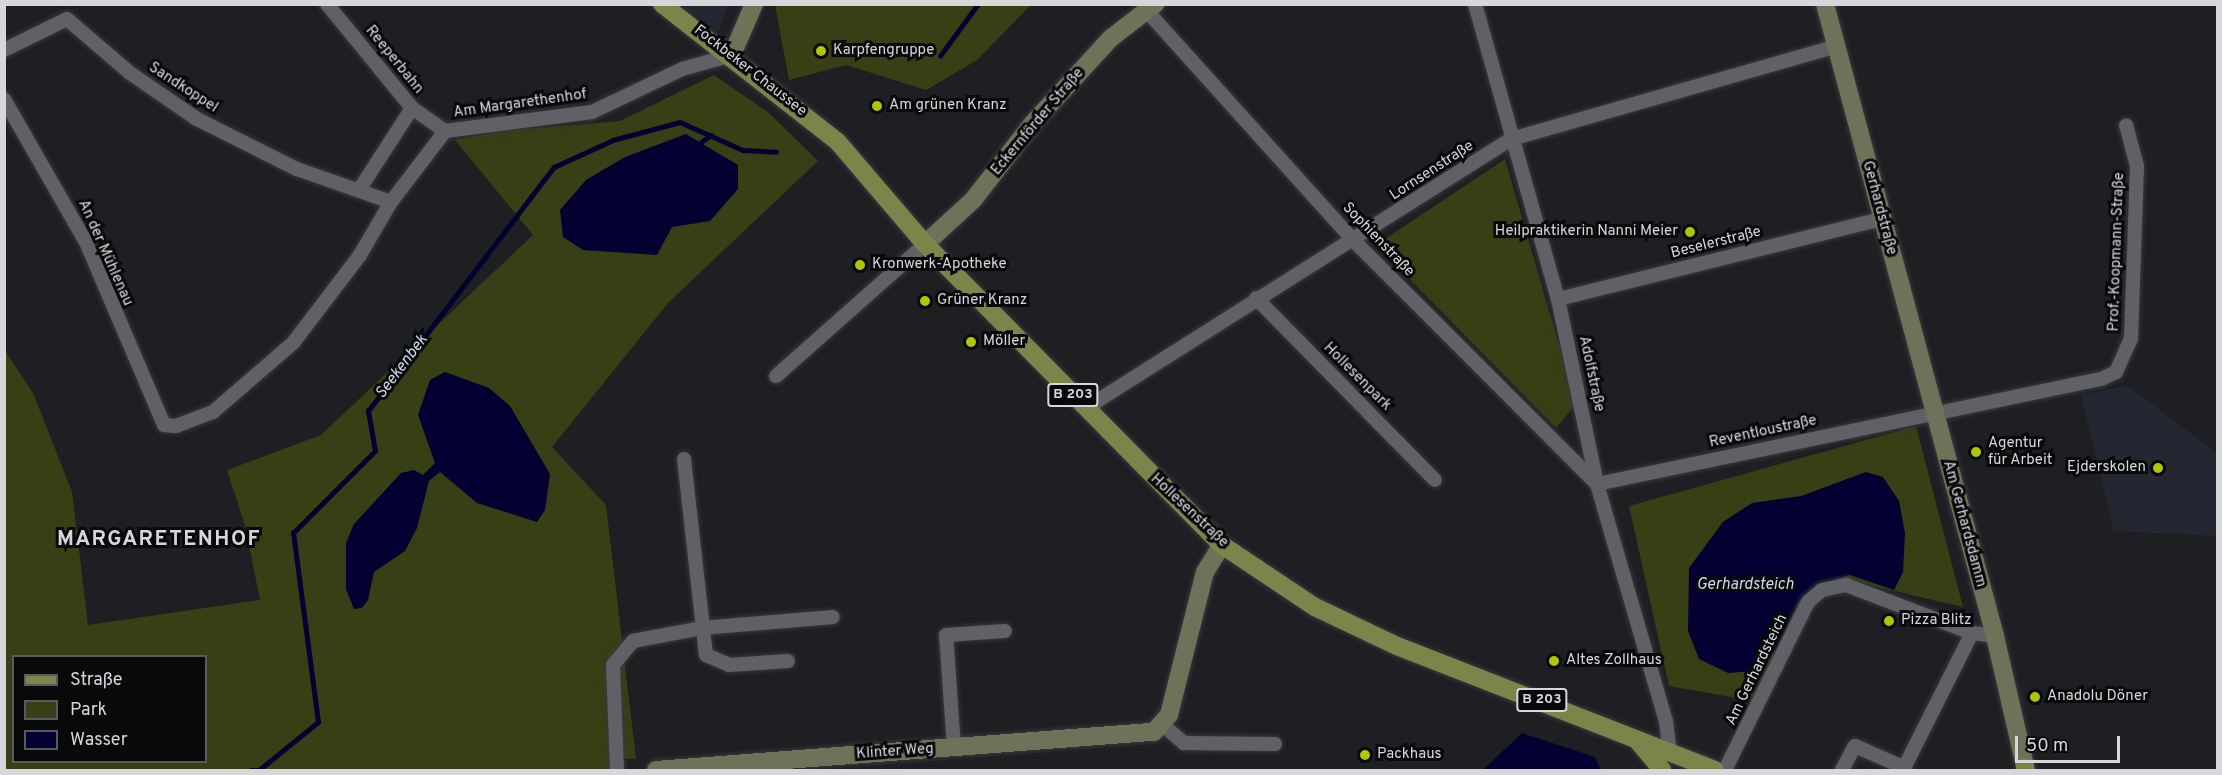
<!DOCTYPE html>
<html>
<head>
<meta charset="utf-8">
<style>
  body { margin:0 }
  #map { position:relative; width:2222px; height:775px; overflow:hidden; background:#1d1f23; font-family:Overpass,sans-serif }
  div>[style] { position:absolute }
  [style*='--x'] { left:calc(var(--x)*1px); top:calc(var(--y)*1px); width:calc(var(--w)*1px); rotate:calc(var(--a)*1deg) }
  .built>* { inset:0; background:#242731 }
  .green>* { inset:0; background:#383f14 }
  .water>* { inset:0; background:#030131 }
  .stream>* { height:4.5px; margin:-2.25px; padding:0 2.25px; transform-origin:2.25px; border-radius:2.25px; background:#030131 }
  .roads { filter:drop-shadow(0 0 2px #383a3d) drop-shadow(0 0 2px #383a3d) }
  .street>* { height:14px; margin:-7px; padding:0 7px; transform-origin:7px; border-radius:7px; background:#5f6166 }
  .secondary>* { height:18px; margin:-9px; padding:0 9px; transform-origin:9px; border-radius:9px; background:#6d7358 }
  .primary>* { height:18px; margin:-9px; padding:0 9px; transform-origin:9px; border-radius:9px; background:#7b854a }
  .dots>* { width:16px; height:16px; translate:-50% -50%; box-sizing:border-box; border:3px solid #08090b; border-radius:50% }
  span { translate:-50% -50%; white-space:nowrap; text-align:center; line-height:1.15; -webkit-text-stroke:6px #08090b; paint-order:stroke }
  .shield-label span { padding:2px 4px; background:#08090b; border:2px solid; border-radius:4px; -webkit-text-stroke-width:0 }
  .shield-label { font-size:14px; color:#d5d7da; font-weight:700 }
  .poi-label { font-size:15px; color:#d5d7da }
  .left { translate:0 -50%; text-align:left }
  .right { translate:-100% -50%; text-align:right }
  .street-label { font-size:15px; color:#d5d7da }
  .water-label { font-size:16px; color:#cfd7eb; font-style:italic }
  .district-label { font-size:21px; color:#d5d7da; font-weight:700; letter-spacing:1.5px }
  .frame { position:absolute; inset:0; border:6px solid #d5d7da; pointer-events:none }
  .legend { position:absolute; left:12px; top:655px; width:195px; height:108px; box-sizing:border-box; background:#08090b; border:2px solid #5a5b5e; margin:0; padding:8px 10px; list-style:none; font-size:18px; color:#d5d7da }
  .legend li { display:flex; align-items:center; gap:12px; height:30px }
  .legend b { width:30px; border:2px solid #5a5b5e }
  .scale { position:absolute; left:2015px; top:736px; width:105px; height:27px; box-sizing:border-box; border:3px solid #d5d7da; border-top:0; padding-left:8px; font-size:18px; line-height:21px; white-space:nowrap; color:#d5d7da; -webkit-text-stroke:4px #08090b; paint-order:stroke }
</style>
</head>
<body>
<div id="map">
  <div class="built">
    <div style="clip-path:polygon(681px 5px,729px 5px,718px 31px)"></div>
    <div style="clip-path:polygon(2128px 386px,2217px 453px,2217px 536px,2114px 531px,2081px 395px)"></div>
  </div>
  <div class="green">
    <div style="clip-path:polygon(775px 5px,775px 4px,1031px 5px,977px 60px,926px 90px,846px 65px,789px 80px)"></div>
    <div style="clip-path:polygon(evenodd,714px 75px,769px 113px,818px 161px,668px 303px,552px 447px,606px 505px,636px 759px,610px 758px,613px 770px,5px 770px,4px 349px,33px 393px,72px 492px,88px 625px,260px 600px,245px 525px,227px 470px,321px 435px,533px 235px,455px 140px,504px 131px,620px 121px,714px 75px,14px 656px,206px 656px,206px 762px,14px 762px,14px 656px)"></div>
    <div style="clip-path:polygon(1505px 159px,1576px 404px,1556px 428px,1376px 245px)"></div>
    <div style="clip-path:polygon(1916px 426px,1963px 607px,1847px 580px,1822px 587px,1754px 701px,1669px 686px,1629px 506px)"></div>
  </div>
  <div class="water">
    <div style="clip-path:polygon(686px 134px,738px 165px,738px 189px,710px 221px,672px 227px,657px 255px,583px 250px,563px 237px,560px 210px,586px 180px,625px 157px)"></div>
    <div style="clip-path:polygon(445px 372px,489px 388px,510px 406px,550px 474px,545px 510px,537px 522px,477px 503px,440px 472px,429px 481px,417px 528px,405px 551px,374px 572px,368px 600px,362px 608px,354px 609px,346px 589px,346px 543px,354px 524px,401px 473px,414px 470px,423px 475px,435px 463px,418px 415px,430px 380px)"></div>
    <div style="clip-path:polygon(1866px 472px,1883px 477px,1899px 501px,1905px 533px,1903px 572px,1894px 590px,1850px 575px,1833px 580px,1813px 588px,1798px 603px,1776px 650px,1754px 671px,1728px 673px,1699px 659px,1688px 631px,1689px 568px,1723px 522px,1752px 503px,1801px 496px)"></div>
    <div style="clip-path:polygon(1522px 733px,1595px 757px,1601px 770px,1483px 770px)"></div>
  </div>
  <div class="stream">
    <div style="--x:940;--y:56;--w:64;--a:-53.8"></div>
    <div style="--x:701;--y:142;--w:12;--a:-35"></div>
    <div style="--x:251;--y:770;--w:8;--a:0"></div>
    <div style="--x:259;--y:770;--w:76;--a:-39.1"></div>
    <div style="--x:318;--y:722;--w:191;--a:-97.5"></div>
    <div style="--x:293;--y:533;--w:116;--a:-45"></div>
    <div style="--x:375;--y:451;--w:41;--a:-99.9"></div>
    <div style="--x:368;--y:411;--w:307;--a:-52.7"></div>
    <div style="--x:554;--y:167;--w:65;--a:-24.6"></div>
    <div style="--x:613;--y:140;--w:69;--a:-15"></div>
    <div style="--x:680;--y:122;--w:69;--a:24"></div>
    <div style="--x:743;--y:150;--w:33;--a:3"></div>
  </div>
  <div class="roads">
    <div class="street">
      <div style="--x:327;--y:4;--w:134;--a:50.7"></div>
      <div style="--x:412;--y:108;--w:40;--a:34.9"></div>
      <div style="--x:1475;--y:4;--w:306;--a:74.3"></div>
      <div style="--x:1558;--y:299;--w:189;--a:78.1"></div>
      <div style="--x:1597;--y:484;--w:247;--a:73.8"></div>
      <div style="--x:1666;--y:721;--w:31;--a:83"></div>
      <div style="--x:1146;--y:10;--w:312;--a:48"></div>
      <div style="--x:1355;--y:242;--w:342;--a:45"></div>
      <div style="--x:4;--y:50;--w:70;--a:-26.2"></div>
      <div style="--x:67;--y:19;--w:83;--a:40.6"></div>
      <div style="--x:130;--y:73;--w:81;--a:34.5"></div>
      <div style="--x:197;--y:119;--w:112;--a:26.6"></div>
      <div style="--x:297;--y:169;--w:100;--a:19.3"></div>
      <div style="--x:391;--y:202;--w:89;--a:-52.7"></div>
      <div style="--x:445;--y:131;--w:148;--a:-7.4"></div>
      <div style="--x:592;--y:112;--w:100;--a:-25.5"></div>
      <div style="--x:682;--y:69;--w:52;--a:-15.6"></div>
      <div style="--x:4;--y:99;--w:165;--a:60.2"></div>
      <div style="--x:86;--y:242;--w:199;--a:66.9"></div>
      <div style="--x:164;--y:425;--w:12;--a:5"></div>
      <div style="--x:176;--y:426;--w:40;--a:-21"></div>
      <div style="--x:213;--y:412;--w:106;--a:-40.8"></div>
      <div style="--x:293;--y:343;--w:111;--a:-52.7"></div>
      <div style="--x:360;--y:255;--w:61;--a:-59.7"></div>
      <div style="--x:359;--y:190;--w:98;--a:-57.1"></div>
      <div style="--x:1256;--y:298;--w:255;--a:45.5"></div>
      <div style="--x:1558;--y:299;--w:334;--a:-13.9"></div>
      <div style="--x:776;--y:376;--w:199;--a:-41.5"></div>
      <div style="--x:1086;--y:408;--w:503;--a:-32.33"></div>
      <div style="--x:1511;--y:139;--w:337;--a:-15.9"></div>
      <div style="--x:684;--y:459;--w:197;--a:83.6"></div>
      <div style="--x:706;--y:655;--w:25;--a:23"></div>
      <div style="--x:729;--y:665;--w:59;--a:-3.9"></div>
      <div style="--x:1597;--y:484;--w:515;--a:-11.77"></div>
      <div style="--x:2101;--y:379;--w:17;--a:-25"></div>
      <div style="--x:2116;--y:372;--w:36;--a:-66"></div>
      <div style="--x:2131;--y:339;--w:173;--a:-88"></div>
      <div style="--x:2137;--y:166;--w:42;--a:-105"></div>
      <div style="--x:1163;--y:725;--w:28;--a:41"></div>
      <div style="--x:1184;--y:743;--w:91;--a:0.6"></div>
      <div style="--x:954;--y:748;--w:113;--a:-94"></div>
      <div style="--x:946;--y:635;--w:59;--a:-3.9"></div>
      <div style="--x:617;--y:770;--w:105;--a:-92.2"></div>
      <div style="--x:613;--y:665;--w:31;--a:-50"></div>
      <div style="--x:633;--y:641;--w:70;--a:-10.7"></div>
      <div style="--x:702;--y:628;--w:131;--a:-4.8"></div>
      <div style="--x:1725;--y:770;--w:187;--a:-63.7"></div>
      <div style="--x:1808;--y:602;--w:18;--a:-41"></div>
      <div style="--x:1822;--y:590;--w:25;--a:-12"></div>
      <div style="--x:1846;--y:585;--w:135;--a:20.9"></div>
      <div style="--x:1972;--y:633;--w:23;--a:7"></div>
      <div style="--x:1842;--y:770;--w:27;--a:-62"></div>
      <div style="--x:1855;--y:746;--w:55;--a:23.7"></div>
      <div style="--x:1903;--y:770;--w:153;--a:-63.3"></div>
    </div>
    <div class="secondary">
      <div style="--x:1825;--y:4;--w:654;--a:74.94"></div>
      <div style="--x:1995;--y:636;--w:138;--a:77"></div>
      <div style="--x:732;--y:55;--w:56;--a:-66.7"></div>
      <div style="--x:925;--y:244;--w:65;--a:-42.5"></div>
      <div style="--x:973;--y:200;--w:98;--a:-52.1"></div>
      <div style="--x:1033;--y:123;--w:115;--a:-47.5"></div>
      <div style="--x:1111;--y:38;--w:56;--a:-37.7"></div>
      <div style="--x:656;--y:770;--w:499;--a:-4.4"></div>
      <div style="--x:1154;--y:732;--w:23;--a:-49"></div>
      <div style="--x:1169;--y:715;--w:147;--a:-75.9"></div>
      <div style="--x:1205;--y:572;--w:32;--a:-58"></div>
    </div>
    <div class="primary">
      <div style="--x:662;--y:4;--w:222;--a:38.1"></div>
      <div style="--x:837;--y:141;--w:135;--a:49.5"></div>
      <div style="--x:925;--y:244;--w:423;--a:45.4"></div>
      <div style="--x:1222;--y:545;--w:112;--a:33.7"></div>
      <div style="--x:1315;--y:607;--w:91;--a:25.4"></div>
      <div style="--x:1397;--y:646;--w:341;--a:21.3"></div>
      <div style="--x:1637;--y:740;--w:39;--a:50"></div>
      <div style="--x:2025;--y:770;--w:3;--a:-90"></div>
    </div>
  </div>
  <div class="dots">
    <div style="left:821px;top:51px;background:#b1c500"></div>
    <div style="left:877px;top:106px;background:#b1c500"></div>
    <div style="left:1690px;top:232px;background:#b1c500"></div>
    <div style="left:860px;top:265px;background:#b1c500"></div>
    <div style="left:925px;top:301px;background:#b1c500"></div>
    <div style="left:971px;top:342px;background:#b1c500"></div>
    <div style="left:1976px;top:452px;background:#b1c500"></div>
    <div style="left:2158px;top:468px;background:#b1c500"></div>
    <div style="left:1889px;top:621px;background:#b1c500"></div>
    <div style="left:1554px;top:661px;background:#b1c500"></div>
    <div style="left:2035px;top:697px;background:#b1c500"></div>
    <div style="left:1365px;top:755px;background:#b1c500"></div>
  </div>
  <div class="shield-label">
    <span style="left:1073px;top:395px">B 203</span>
    <span style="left:1542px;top:700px">B 203</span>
  </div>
  <div class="poi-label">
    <span class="left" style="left:833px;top:51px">Karpfengruppe</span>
    <span class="left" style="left:889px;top:106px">Am grünen Kranz</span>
    <span class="right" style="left:1678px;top:232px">Heilpraktikerin Nanni Meier</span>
    <span class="left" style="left:872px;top:265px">Kronwerk-Apotheke</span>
    <span class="left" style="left:937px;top:301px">Grüner Kranz</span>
    <span class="left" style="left:983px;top:342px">Möller</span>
    <span class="left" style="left:1988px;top:452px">Agentur<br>für Arbeit</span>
    <span class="right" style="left:2146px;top:468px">Ejderskolen</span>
    <span class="left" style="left:1901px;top:621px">Pizza Blitz</span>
    <span class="left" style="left:1566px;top:661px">Altes Zollhaus</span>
    <span class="left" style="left:2047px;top:697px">Anadolu Döner</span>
    <span class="left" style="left:1377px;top:755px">Packhaus</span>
  </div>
  <div class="street-label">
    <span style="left:394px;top:60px;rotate:51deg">Reeperbahn</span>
    <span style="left:750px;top:71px;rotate:38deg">Fockbeker Chaussee</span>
    <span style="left:183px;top:88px;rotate:33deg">Sandkoppel</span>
    <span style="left:520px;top:104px;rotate:-8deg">Am Margarethenhof</span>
    <span style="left:1038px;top:122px;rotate:-50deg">Eckernförder Straße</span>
    <span style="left:1432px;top:171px;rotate:-33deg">Lornsenstraße</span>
    <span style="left:1879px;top:208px;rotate:75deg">Gerhardstraße</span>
    <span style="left:1378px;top:240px;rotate:46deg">Sophienstraße</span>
    <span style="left:1716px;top:243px;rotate:-14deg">Beselerstraße</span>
    <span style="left:2117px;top:252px;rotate:-88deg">Prof.-Koopmann-Straße</span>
    <span style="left:105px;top:253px;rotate:66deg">An der Mühlenau</span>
    <span style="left:1591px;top:374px;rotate:78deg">Adolfstraße</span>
    <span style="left:1357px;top:377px;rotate:45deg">Hollesenpark</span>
    <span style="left:1763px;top:432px;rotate:-12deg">Reventloustraße</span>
    <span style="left:1189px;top:511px;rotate:43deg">Hollesenstraße</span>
    <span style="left:1964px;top:524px;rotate:75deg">Am Gerhardsdamm</span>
    <span style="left:1757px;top:670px;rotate:-64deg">Am Gerhardsteich</span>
    <span style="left:895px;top:752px;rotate:-4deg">Klinter Weg</span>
  </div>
  <div class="water-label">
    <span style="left:402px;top:367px;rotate:-53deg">Seekenbek</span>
    <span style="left:1745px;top:585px">Gerhardsteich</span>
  </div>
  <div class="district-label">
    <span style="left:159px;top:540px">MARGARETENHOF</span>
  </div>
  <div class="frame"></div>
  <ul class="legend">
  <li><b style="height:8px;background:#7b854a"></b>Straße</li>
  <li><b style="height:16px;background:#383f14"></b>Park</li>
  <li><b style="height:16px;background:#030131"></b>Wasser</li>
  </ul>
  <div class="scale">50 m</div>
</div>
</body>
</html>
